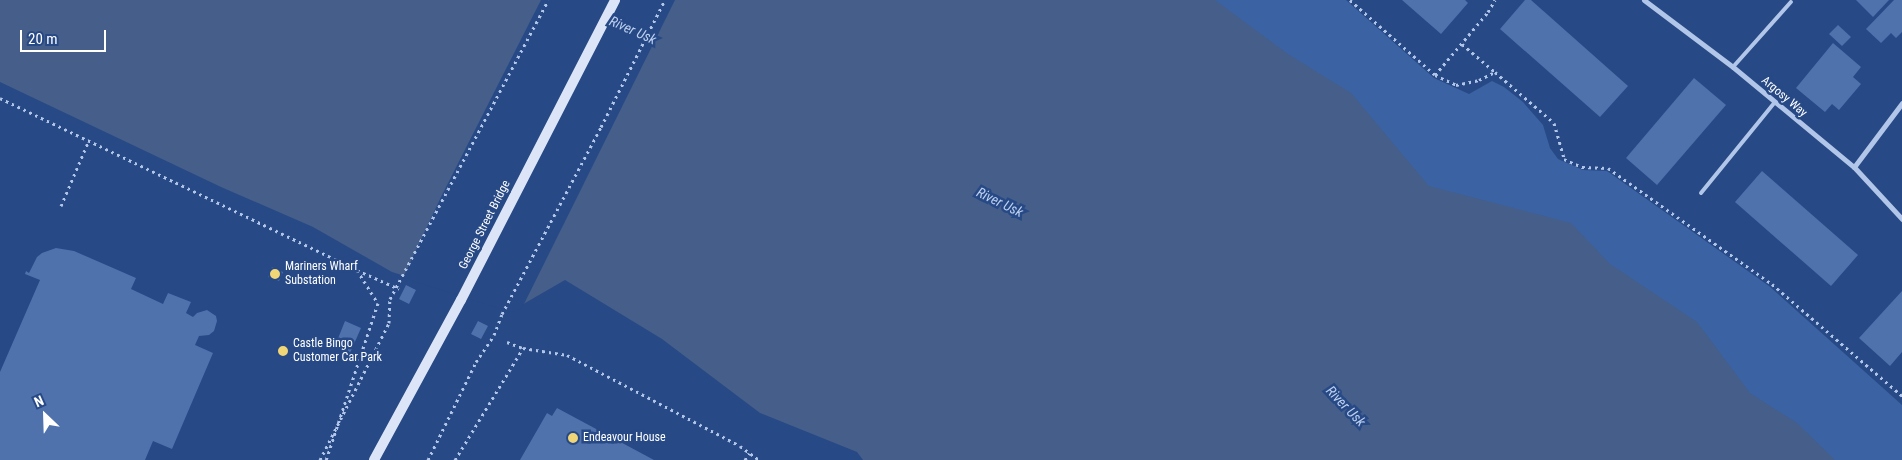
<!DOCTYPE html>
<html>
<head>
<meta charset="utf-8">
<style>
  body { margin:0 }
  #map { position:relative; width:1902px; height:460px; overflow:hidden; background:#274986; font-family:"Roboto Condensed",sans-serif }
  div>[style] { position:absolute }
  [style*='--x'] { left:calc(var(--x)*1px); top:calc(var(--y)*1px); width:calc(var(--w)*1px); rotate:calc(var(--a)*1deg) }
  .green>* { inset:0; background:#3b62a2 }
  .water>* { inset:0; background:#455e8a }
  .pier>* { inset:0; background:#274986 }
  .building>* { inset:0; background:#4f72ad }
  .path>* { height:3px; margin-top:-1.5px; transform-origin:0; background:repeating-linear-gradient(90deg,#b1c6e8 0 2.5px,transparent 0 6.5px) }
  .lane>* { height:4px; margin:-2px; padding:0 2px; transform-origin:2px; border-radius:2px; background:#b1c6e8 }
  .street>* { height:5px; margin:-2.5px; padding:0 2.5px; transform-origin:2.5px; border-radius:2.5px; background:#b1c6e8 }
  .secondary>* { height:10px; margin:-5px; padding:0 5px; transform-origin:5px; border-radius:5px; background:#dbe5f7 }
  .path-bridge>* { height:3px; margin-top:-1.5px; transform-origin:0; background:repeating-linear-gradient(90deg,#b1c6e8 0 2.5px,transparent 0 6.5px) }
  .secondary-bridge>* { height:10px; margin:-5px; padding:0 5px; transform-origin:5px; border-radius:5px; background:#dbe5f7 }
  .dots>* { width:14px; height:14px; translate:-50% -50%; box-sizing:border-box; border:2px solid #274986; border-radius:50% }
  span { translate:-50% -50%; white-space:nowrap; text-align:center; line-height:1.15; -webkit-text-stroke:5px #274986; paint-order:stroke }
  .street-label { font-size:12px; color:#fff }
  .poi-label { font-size:12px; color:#fff }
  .left { translate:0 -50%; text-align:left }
  .water-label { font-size:14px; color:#bdd0ef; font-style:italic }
  .north { position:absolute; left:20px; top:390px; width:50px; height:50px; -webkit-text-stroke:4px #274986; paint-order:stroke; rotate:336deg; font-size:14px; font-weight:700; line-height:20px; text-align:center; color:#fff }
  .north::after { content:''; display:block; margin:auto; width:18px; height:22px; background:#fff; clip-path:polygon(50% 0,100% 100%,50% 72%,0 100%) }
  .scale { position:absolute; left:20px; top:30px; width:86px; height:22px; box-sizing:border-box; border:2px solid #fff; border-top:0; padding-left:6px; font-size:15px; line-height:18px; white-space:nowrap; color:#fff; -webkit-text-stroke:4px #274986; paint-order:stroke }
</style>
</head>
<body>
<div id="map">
  <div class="green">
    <div style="clip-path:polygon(872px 0,1346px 0,1434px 78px,1469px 94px,1492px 81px,1504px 87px,1523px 102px,1543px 125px,1550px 148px,1558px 159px,1583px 170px,1607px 171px,1769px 286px,1902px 405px,1902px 460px,1657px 460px)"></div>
  </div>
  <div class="water">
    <div style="clip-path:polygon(0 0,1215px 0,1288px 54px,1351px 93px,1429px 186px,1571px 223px,1610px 264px,1697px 322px,1750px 393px,1797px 423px,1835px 460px,863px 460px,857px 452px,760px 413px,662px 339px,565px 280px,513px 310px,392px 272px,313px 227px,221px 187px,0 82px)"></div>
  </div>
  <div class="pier">
    <div style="clip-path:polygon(541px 0,675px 0,522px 308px,512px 312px,403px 278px,441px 197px)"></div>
  </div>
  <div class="building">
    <div style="clip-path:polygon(1402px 0,1465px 0,1468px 3px,1441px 34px)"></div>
    <div style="clip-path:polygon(1525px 0,1531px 0,1628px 86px,1600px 117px,1500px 29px)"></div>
    <div style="clip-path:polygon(1856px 0,1889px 0,1873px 17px)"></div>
    <div style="clip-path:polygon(1894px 0,1902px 0,1902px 32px,1896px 38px,1891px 33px,1881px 43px,1866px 29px)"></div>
    <div style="clip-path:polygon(1838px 25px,1851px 37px,1842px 46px,1829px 34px)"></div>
    <div style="clip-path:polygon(1833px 43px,1861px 67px,1853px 77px,1861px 84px,1839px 110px,1832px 104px,1825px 112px,1796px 88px)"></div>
    <div style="clip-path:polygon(1694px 78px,1726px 105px,1657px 185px,1626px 158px)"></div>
    <div style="clip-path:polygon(1762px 171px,1858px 255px,1831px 286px,1735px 202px)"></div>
    <div style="clip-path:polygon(56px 248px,74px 251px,136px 278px,131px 289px,163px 304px,168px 293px,191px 302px,186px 313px,193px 317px,197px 313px,207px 310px,216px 316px,217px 321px,214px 331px,209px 335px,199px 336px,195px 345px,213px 353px,172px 449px,153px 441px,145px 460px,0 460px,0 372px,40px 280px,25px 274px,26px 271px,29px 273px,37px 257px,42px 253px)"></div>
    <div style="clip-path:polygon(272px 267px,283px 272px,279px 281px,268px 277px)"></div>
    <div style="clip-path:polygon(406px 285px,416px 290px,409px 304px,399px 299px)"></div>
    <div style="clip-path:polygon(1902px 291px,1902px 352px,1890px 366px,1859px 338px)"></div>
    <div style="clip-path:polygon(345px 321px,361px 328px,350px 353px,335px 346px)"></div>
    <div style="clip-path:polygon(478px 321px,488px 326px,481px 339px,471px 334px)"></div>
    <div style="clip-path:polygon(557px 408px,654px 460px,520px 460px,547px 413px,552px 416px)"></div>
  </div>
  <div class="path">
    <div style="--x:1350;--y:0;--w:113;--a:41.4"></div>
    <div style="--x:1435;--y:75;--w:23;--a:25"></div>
    <div style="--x:1456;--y:85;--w:24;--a:-12"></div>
    <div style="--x:1479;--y:80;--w:18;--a:-27"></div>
    <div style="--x:1495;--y:72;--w:78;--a:40.8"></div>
    <div style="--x:1554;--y:123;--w:37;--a:74"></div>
    <div style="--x:1564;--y:159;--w:20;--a:24"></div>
    <div style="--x:1582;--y:167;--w:26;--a:2"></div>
    <div style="--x:1608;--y:168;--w:201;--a:35.3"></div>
    <div style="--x:1772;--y:284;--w:172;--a:40.7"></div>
    <div style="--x:1462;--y:44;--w:43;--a:40.3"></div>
    <div style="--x:1435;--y:75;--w:82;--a:-49.9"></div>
    <div style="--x:1488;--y:12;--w:14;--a:-60"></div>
    <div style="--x:0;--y:98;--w:396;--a:25.7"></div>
    <div style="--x:357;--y:270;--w:39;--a:58"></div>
    <div style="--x:378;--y:303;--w:165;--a:108.3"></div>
    <div style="--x:61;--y:206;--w:72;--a:-67"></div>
    <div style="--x:357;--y:270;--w:46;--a:24.3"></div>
    <div style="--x:507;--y:342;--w:17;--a:21"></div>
    <div style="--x:523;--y:348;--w:45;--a:9"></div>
    <div style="--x:567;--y:355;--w:195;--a:27.7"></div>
    <div style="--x:740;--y:446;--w:24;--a:36"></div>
    <div style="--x:455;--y:460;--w:131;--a:-58.7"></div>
    <div style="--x:745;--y:460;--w:8;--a:-60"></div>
  </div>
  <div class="lane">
    <div style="--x:1733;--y:67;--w:87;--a:-48.3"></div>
    <div style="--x:1701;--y:193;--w:117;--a:-50.9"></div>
  </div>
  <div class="street">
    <div style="--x:1644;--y:0;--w:111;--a:37"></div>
    <div style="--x:1733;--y:67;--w:157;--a:39.6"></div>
    <div style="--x:1854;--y:167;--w:71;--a:47.3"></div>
    <div style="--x:1854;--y:167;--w:80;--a:-53.1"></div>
  </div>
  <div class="secondary">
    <div style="--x:461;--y:300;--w:337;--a:-62.8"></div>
  </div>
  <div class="path-bridge">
    <div style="--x:320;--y:460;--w:153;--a:-63.3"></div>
    <div style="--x:389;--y:323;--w:24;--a:-88"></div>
    <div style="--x:390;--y:299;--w:338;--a:-62.1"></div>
    <div style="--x:428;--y:460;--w:109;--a:-63.9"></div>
    <div style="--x:476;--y:362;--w:32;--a:-56"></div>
    <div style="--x:494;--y:335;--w:22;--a:-69"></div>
    <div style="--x:502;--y:314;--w:212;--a:-62.1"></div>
    <div style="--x:601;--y:127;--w:142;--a:-63.3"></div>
  </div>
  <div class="secondary-bridge">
    <div style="--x:374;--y:460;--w:182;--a:-61.5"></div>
  </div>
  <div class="dots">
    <div style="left:275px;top:274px;background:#f1d677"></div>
    <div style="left:283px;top:351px;background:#f1d677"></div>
    <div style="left:573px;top:438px;background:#f1d677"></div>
  </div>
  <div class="street-label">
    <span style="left:1784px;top:97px;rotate:40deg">Argosy Way</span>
    <span style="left:485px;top:225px;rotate:-63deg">George Street Bridge</span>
  </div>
  <div class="poi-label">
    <span class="left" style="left:285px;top:274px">Mariners Wharf<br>Substation</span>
    <span class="left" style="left:293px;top:351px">Castle Bingo<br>Customer Car Park</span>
    <span class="left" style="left:583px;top:438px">Endeavour House</span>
  </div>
  <div class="water-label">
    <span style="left:633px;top:30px;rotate:24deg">River Usk</span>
    <span style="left:1000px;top:202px;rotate:26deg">River Usk</span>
    <span style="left:1346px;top:406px;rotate:46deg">River Usk</span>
  </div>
  <div class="north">N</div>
  <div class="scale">20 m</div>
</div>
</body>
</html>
